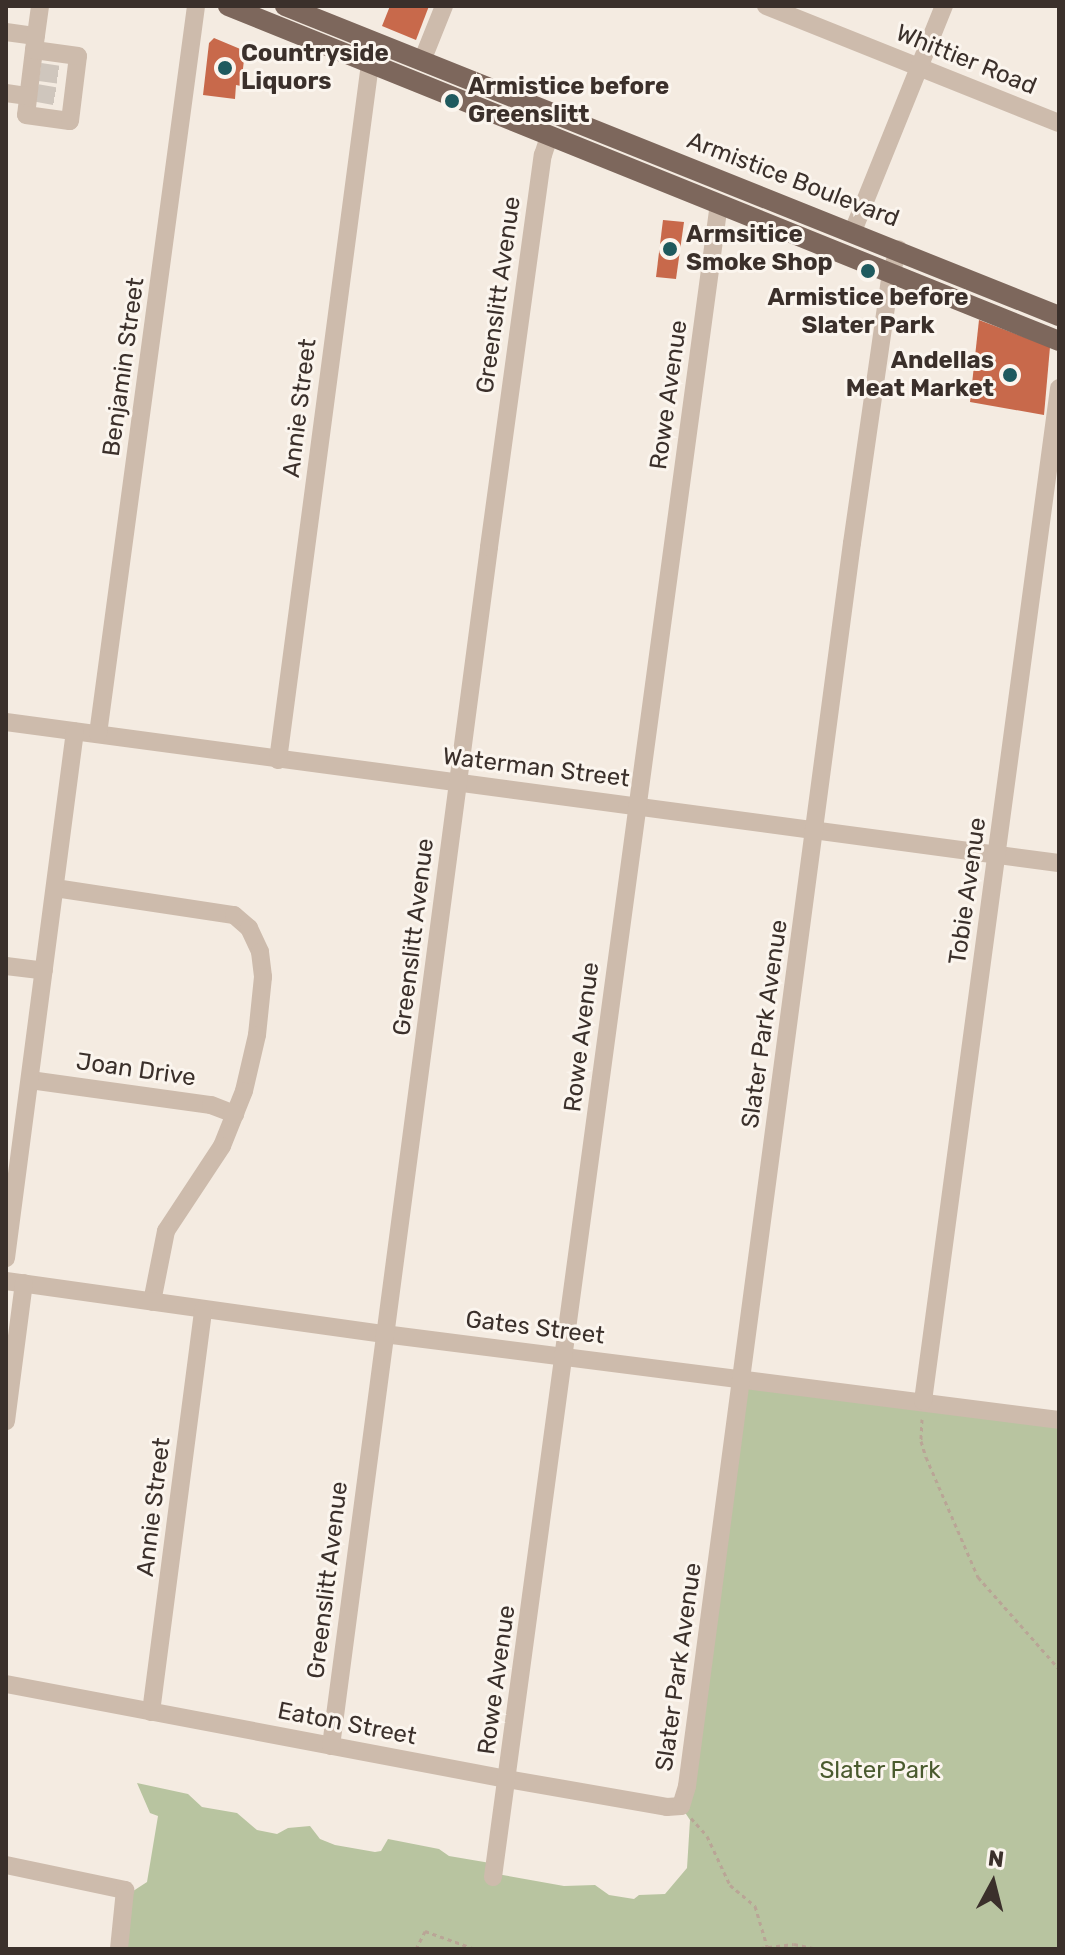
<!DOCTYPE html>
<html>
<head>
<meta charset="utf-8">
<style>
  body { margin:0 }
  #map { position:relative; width:1065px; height:1955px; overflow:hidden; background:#f4ebe1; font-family:Rubik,sans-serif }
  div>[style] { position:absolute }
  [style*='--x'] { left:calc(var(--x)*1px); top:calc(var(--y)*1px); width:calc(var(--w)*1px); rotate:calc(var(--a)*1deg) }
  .green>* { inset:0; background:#b8c4a0 }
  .building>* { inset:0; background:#c8694b }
  .minor-tunnel>* { height:18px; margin-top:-9px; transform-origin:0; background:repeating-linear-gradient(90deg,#cfc6bd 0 18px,transparent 0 27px) }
  .path>* { height:3px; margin-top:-1.5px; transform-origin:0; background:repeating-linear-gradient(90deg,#b9a596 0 4px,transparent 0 8px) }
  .minor>* { height:18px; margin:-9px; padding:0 9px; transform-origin:9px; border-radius:9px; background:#cdbbac }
  .major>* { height:20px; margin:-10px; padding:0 10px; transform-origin:10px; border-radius:10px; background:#7d675c }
  .dots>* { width:22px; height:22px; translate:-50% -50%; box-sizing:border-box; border:4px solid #fbf5ee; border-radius:50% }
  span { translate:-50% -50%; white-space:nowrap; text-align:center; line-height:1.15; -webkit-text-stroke:6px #fbf5ee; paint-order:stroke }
  .poi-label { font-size:24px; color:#3b302b; font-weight:700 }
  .left { translate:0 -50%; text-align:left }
  .right { translate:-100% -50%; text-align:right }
  .street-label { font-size:24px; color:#3b302b }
  .park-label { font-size:24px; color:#4a5a2e }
  .frame { position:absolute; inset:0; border:8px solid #3b302b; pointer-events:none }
  .north { position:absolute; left:953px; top:1843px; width:80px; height:80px; -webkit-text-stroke:6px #fbf5ee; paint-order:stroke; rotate:7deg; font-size:22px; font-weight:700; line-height:32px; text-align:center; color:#3b302b }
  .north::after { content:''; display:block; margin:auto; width:28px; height:36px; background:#3b302b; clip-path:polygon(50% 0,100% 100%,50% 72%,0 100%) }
</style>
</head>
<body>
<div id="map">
  <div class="green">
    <div style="clip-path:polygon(745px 1384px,1059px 1422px,1059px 1949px,119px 1949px,127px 1895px,147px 1882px,158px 1816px,150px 1813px,137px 1783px,188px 1794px,202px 1807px,237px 1813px,257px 1830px,277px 1834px,288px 1828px,310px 1826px,320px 1839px,335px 1845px,375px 1852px,381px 1851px,388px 1839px,439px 1849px,449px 1856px,496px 1864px,497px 1874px,564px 1886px,595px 1885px,609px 1895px,634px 1899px,639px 1895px,665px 1894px,687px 1868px,690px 1820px,684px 1811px)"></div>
  </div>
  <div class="building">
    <div style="clip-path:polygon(390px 6px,429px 6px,416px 40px,382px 26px)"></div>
    <div style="clip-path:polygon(214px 38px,245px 51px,241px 86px,236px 85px,235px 99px,203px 95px,209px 43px)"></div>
    <div style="clip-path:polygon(663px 220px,684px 222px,676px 279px,656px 277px)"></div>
    <div style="clip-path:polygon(979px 320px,1050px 347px,1044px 415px,970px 402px)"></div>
  </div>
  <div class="minor-tunnel">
    <div style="--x:40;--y:72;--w:22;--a:8"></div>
    <div style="--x:37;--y:93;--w:22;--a:10"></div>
  </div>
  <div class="path">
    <div style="--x:922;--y:1419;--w:22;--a:93"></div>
    <div style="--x:921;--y:1441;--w:17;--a:73"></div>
    <div style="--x:926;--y:1457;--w:131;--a:66.6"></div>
    <div style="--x:978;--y:1577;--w:123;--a:48.6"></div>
    <div style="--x:691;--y:1818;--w:24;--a:48"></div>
    <div style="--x:707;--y:1836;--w:54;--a:64.9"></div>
    <div style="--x:730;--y:1885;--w:33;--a:40"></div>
    <div style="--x:755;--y:1906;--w:42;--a:73.3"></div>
    <div style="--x:416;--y:1949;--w:20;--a:-63"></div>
    <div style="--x:425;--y:1931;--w:53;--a:19.8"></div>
    <div style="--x:752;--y:1949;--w:42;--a:-6.8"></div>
    <div style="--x:794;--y:1944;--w:24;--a:12"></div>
  </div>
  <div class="minor">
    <div style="--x:766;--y:6;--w:315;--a:21.8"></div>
    <div style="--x:6;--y:32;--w:30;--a:8"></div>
    <div style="--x:34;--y:50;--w:65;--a:97"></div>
    <div style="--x:26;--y:115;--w:44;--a:7.8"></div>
    <div style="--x:70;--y:121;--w:65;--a:-83"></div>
    <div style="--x:78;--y:56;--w:44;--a:-172.2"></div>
    <div style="--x:34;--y:50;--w:44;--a:-82.2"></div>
    <div style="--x:422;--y:61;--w:59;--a:-68.2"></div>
    <div style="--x:6;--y:93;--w:22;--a:8"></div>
    <div style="--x:853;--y:231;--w:243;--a:-68"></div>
    <div style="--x:6;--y:722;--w:1062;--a:7.63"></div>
    <div style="--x:98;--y:734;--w:735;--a:-82.33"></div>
    <div style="--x:278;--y:760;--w:702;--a:-82.47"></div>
    <div style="--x:55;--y:888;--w:181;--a:8.6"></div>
    <div style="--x:234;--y:915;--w:20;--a:41"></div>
    <div style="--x:249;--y:928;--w:26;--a:65"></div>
    <div style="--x:260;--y:952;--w:25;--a:83"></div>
    <div style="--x:263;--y:977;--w:58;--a:95.9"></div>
    <div style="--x:257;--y:1035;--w:57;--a:103.1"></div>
    <div style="--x:244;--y:1091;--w:59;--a:111.8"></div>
    <div style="--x:222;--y:1146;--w:102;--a:123.4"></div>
    <div style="--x:166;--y:1231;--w:72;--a:101.2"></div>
    <div style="--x:6;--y:966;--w:38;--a:7"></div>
    <div style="--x:30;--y:1080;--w:183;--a:7.9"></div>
    <div style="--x:211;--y:1105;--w:26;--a:21"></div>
    <div style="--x:6;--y:1258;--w:531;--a:-82.54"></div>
    <div style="--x:6;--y:1281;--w:382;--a:8"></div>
    <div style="--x:384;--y:1334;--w:680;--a:7.26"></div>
    <div style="--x:923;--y:1401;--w:1022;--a:-82.35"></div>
    <div style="--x:6;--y:1421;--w:139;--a:-82.6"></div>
    <div style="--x:6;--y:1684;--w:510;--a:10.74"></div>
    <div style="--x:507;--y:1779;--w:162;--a:9.9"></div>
    <div style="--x:667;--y:1807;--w:14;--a:-4"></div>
    <div style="--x:681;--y:1806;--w:21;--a:-73"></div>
    <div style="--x:687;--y:1786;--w:1254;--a:-82.44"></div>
    <div style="--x:852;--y:543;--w:273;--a:-81.8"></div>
    <div style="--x:891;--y:273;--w:25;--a:-72"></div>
    <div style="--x:151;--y:1712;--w:406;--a:-82.6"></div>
    <div style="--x:331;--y:1746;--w:1209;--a:-82.49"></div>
    <div style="--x:489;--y:547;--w:396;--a:-82.2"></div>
    <div style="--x:543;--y:155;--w:20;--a:-72"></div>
    <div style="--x:6;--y:1865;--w:122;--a:11.9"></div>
    <div style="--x:125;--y:1890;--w:59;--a:95.8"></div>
    <div style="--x:493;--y:1877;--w:1688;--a:-82.31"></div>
  </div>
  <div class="major">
    <div style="--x:228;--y:6;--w:896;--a:21.96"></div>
    <div style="--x:285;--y:6;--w:834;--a:21.83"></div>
  </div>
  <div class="dots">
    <div style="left:225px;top:68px;background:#1f5a5e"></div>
    <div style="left:452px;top:101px;background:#1f5a5e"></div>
    <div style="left:670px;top:249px;background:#1f5a5e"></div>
    <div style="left:868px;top:271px;background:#1f5a5e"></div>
    <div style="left:1010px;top:375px;background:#1f5a5e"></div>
  </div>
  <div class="poi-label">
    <span class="left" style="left:241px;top:68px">Countryside<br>Liquors</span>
    <span class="left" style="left:468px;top:101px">Armistice before<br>Greenslitt</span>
    <span class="left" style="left:686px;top:249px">Armsitice<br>Smoke Shop</span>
    <span style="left:868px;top:312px">Armistice before<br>Slater Park</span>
    <span class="right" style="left:994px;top:375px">Andellas<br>Meat Market</span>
  </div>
  <div class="street-label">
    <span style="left:966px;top:60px;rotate:22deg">Whittier Road</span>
    <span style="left:793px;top:180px;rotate:21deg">Armistice Boulevard</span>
    <span style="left:499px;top:295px;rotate:-82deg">Greenslitt Avenue</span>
    <span style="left:124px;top:367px;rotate:-82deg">Benjamin Street</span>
    <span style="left:669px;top:395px;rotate:-82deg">Rowe Avenue</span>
    <span style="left:300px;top:408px;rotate:-83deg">Annie Street</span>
    <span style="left:536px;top:768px;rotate:7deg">Waterman Street</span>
    <span style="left:968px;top:891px;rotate:-82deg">Tobie Avenue</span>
    <span style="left:414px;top:937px;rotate:-83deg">Greenslitt Avenue</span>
    <span style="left:765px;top:1024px;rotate:-82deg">Slater Park Avenue</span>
    <span style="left:582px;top:1037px;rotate:-83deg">Rowe Avenue</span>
    <span style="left:136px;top:1070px;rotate:8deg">Joan Drive</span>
    <span style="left:535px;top:1328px;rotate:7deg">Gates Street</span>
    <span style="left:154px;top:1507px;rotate:-83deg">Annie Street</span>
    <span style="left:328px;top:1580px;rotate:-83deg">Greenslitt Avenue</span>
    <span style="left:679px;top:1667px;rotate:-82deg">Slater Park Avenue</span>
    <span style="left:497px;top:1680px;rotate:-82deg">Rowe Avenue</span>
    <span style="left:347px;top:1724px;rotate:11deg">Eaton Street</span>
  </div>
  <div class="park-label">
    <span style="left:880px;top:1771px">Slater Park</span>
  </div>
  <div class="frame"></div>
  <div class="north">N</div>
</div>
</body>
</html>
